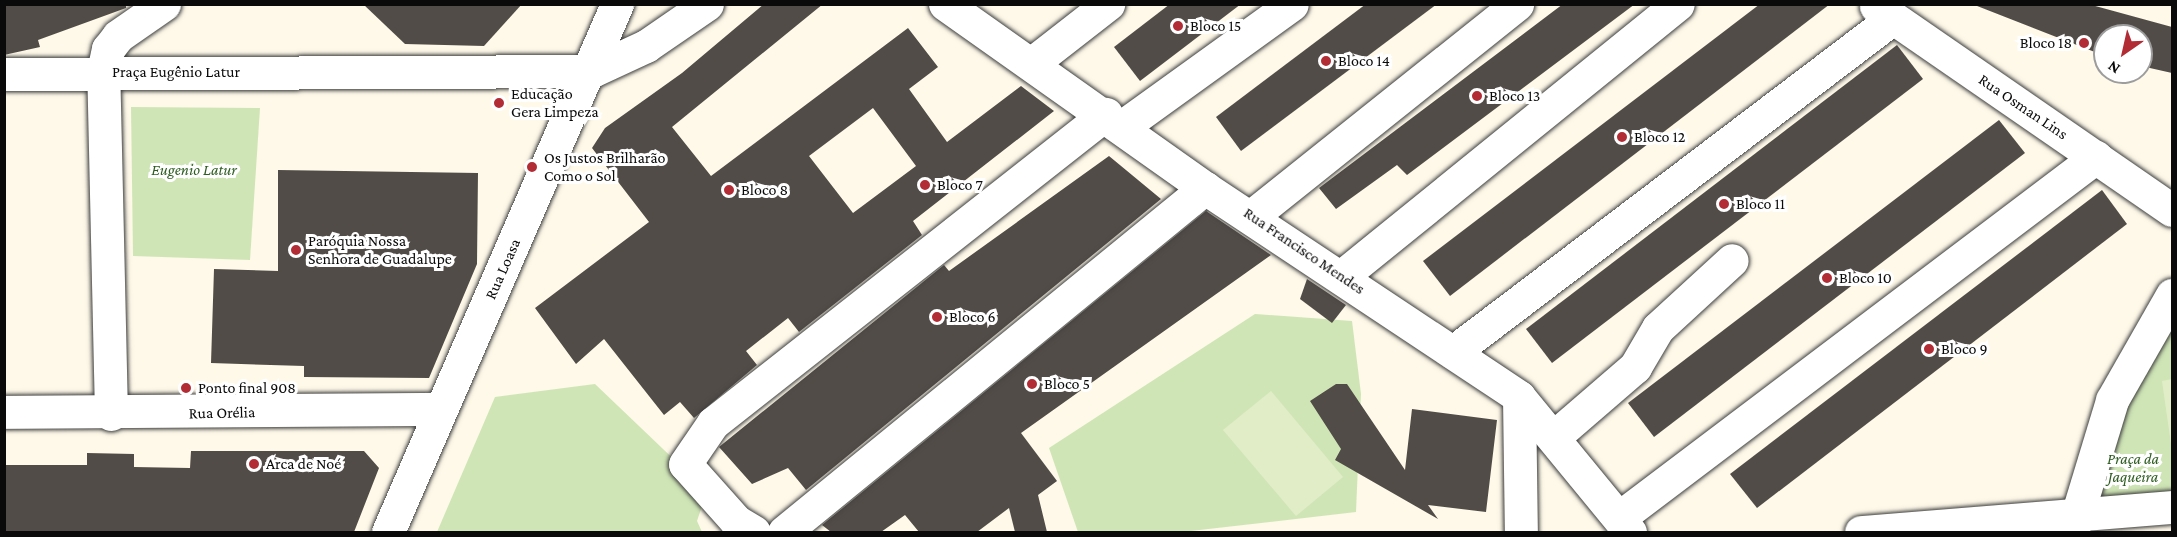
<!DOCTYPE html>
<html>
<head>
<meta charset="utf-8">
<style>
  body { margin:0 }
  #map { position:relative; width:2177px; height:537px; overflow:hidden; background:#fef9e9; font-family:"Crimson Pro",serif }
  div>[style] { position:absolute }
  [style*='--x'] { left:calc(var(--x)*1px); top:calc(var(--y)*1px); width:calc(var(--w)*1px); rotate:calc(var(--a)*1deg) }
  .green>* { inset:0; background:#cfe5b6 }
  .pitch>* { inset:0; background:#e1edc7 }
  .building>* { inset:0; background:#524c48 }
  .roads { filter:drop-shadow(0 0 2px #3d3d3d) drop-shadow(0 0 2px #3d3d3d) }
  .minor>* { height:33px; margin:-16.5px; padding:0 16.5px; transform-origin:16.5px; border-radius:16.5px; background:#fff }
  .dots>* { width:16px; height:16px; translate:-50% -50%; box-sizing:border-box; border:3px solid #fff; border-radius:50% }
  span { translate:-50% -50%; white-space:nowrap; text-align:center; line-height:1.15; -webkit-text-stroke:6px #fff; paint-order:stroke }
  .poi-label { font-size:16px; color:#0a0a0a }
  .left { translate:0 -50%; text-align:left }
  .right { translate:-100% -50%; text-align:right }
  .street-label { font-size:16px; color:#0a0a0a }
  .park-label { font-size:16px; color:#2e5d20; font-style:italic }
  .frame { position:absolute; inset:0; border:6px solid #0a0a0a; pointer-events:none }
  .north { position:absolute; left:2093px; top:24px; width:60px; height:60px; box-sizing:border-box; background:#fff; border:2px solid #9d9d9d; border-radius:50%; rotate:214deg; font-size:16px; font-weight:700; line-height:24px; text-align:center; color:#0a0a0a }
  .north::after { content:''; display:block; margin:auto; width:21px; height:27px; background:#b12c35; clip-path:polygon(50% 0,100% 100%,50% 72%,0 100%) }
</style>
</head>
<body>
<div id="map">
  <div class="green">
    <div style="clip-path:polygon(131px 107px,260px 108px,250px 260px,133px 256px)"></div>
    <div style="clip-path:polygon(2172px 304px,2172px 507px,2077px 512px)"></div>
    <div style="clip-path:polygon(1255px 314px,1352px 321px,1361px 394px,1356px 512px,1182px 532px,1078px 532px,1049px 448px)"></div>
    <div style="clip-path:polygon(595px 384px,707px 491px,697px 521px,702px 532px,437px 532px,495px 397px)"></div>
  </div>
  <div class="pitch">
    <div style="clip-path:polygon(2172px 379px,2172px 451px,2162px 381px)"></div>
    <div style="clip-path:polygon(1271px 391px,1343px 477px,1296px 516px,1223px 430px)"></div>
  </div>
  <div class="building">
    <div style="clip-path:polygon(4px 4px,126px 4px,126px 8px,38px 40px,40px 47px,4px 55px)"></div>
    <div style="clip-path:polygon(363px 4px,522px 4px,484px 46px,405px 44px)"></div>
    <div style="clip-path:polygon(evenodd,764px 4px,823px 4px,672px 127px,711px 176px,908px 28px,938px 67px,909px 89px,947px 142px,1021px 86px,1054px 111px,913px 221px,922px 235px,799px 332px,788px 318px,746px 351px,757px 365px,694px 418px,680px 402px,664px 415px,604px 339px,576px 364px,535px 308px,649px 222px,592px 148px,605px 128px,682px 73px,764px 4px,873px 108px,916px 166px,853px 213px,809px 156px,873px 108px)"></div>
    <div style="clip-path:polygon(1170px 4px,1241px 4px,1140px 81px,1114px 47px)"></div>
    <div style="clip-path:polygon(1366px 4px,1437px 4px,1241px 151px,1216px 117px)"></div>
    <div style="clip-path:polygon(1563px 4px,1635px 4px,1407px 175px,1397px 165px,1336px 209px,1319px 188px)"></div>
    <div style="clip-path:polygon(1760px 4px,1830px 4px,1450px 296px,1423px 261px)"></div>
    <div style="clip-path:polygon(1972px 4px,2088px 4px,2172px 27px,2172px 73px,2141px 66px,2141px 36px,2105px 36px,2105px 56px)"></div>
    <div style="clip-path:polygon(1897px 45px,1923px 79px,1552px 363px,1526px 329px)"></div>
    <div style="clip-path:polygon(1999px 120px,2025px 153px,1654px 437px,1628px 403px)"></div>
    <div style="clip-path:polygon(1109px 156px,1161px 199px,806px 490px,788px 468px,752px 484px,719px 447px,944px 265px,949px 271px)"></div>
    <div style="clip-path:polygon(278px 170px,478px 173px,477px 264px,429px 378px,304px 377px,304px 366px,211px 363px,214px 269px,278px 271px)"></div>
    <div style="clip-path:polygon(2102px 190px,2127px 224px,1757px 508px,1730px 474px)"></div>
    <div style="clip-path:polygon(1206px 211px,1271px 255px,1021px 433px,1057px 481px,1038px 495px,1047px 532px,1015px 532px,1009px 508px,977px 532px,919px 532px,905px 515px,881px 532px,831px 532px,822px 525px)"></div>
    <div style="clip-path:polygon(1307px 279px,1346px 305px,1332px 323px,1300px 299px)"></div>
    <div style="clip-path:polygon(1336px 384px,1347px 384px,1405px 470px,1412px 409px,1497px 420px,1486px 512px,1428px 505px,1438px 519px,1335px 460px,1341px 449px,1310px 401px)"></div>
    <div style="clip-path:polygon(191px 451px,364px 451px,379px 468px,354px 532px,4px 532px,4px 465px,87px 465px,87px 453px,134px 454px,134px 467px,190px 468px)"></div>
  </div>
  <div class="roads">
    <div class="minor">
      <div style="--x:945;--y:4;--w:319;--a:35.3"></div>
      <div style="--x:1205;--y:188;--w:377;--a:33.6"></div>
      <div style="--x:1519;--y:397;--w:175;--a:50.6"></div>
      <div style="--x:1876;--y:6;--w:359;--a:34.6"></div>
      <div style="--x:1031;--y:64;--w:98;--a:-37.9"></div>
      <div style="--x:4;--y:74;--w:588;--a:-0.29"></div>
      <div style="--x:592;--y:71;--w:60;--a:-24.8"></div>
      <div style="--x:646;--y:46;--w:74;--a:-34.5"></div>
      <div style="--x:1123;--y:126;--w:208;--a:-35.8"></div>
      <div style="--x:1253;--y:215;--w:338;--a:-38.6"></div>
      <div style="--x:1342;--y:276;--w:432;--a:-39"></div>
      <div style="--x:1453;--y:352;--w:552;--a:-37.2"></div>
      <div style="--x:1519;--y:397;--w:135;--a:89.2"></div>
      <div style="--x:4;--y:412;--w:436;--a:-0.4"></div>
      <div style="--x:111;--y:414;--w:342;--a:-91.3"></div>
      <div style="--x:103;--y:72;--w:24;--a:-78"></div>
      <div style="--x:108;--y:49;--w:16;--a:-52"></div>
      <div style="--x:118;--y:36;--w:56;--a:-34.8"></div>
      <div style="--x:1555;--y:436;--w:106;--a:-40.8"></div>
      <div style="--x:1635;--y:367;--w:45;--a:-59.5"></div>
      <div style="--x:1658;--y:328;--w:100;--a:-42.6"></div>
      <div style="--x:1620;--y:517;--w:597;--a:-37.1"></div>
      <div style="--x:388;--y:532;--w:576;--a:-66.55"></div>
      <div style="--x:754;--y:532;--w:21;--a:-149"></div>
      <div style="--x:736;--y:521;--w:76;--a:-131.8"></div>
      <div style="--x:685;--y:464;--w:50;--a:-55.7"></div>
      <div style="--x:713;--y:423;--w:500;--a:-38.2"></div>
      <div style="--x:784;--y:532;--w:544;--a:-39.25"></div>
      <div style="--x:1861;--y:532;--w:312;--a:-4.6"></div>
      <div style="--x:2072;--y:532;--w:138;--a:-73.1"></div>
      <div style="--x:2112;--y:400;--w:121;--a:-60.3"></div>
    </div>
  </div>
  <div class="dots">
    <div style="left:1178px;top:26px;background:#b12c35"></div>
    <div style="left:2084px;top:43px;background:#b12c35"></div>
    <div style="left:1326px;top:61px;background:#b12c35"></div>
    <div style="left:1477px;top:96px;background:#b12c35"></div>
    <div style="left:499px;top:103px;background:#b12c35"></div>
    <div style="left:1622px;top:137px;background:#b12c35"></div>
    <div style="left:532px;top:167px;background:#b12c35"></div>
    <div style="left:925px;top:185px;background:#b12c35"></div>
    <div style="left:729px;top:190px;background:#b12c35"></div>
    <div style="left:1724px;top:204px;background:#b12c35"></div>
    <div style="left:296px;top:250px;background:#b12c35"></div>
    <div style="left:1827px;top:278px;background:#b12c35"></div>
    <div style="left:937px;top:317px;background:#b12c35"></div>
    <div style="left:1929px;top:349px;background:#b12c35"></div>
    <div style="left:1032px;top:384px;background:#b12c35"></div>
    <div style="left:186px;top:388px;background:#b12c35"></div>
    <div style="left:254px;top:464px;background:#b12c35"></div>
  </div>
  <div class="poi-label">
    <span class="left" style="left:1190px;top:26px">Bloco 15</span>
    <span class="right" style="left:2072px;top:43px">Bloco 18</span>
    <span class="left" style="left:1338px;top:61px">Bloco 14</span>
    <span class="left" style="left:511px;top:103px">Educação<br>Gera Limpeza</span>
    <span class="left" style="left:1489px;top:96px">Bloco 13</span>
    <span class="left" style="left:1634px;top:137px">Bloco 12</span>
    <span class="left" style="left:544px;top:167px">Os Justos Brilharão<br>Como o Sol</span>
    <span class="left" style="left:937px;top:185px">Bloco 7</span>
    <span class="left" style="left:741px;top:190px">Bloco 8</span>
    <span class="left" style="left:1736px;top:204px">Bloco 11</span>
    <span class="left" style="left:308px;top:250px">Paróquia Nossa<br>Senhora de Guadalupe</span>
    <span class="left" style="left:1839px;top:278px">Bloco 10</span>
    <span class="left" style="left:949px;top:317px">Bloco 6</span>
    <span class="left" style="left:1941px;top:349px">Bloco 9</span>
    <span class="left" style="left:1044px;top:384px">Bloco 5</span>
    <span class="left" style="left:198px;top:388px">Ponto final 908</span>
    <span class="left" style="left:266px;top:464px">Arca de Noé</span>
  </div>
  <div class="street-label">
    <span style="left:176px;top:72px">Praça Eugênio Latur</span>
    <span style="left:2023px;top:107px;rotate:34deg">Rua Osman Lins</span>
    <span style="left:1304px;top:251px;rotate:34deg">Rua Francisco Mendes</span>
    <span style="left:503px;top:269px;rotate:-66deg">Rua Loasa</span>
    <span style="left:222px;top:413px;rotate:-1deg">Rua Orélia</span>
  </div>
  <div class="park-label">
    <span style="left:194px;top:170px">Eugenio Latur</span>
    <span style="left:2133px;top:468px">Praça da<br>Jaqueira</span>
  </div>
  <div class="frame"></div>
  <div class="north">N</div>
</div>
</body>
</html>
